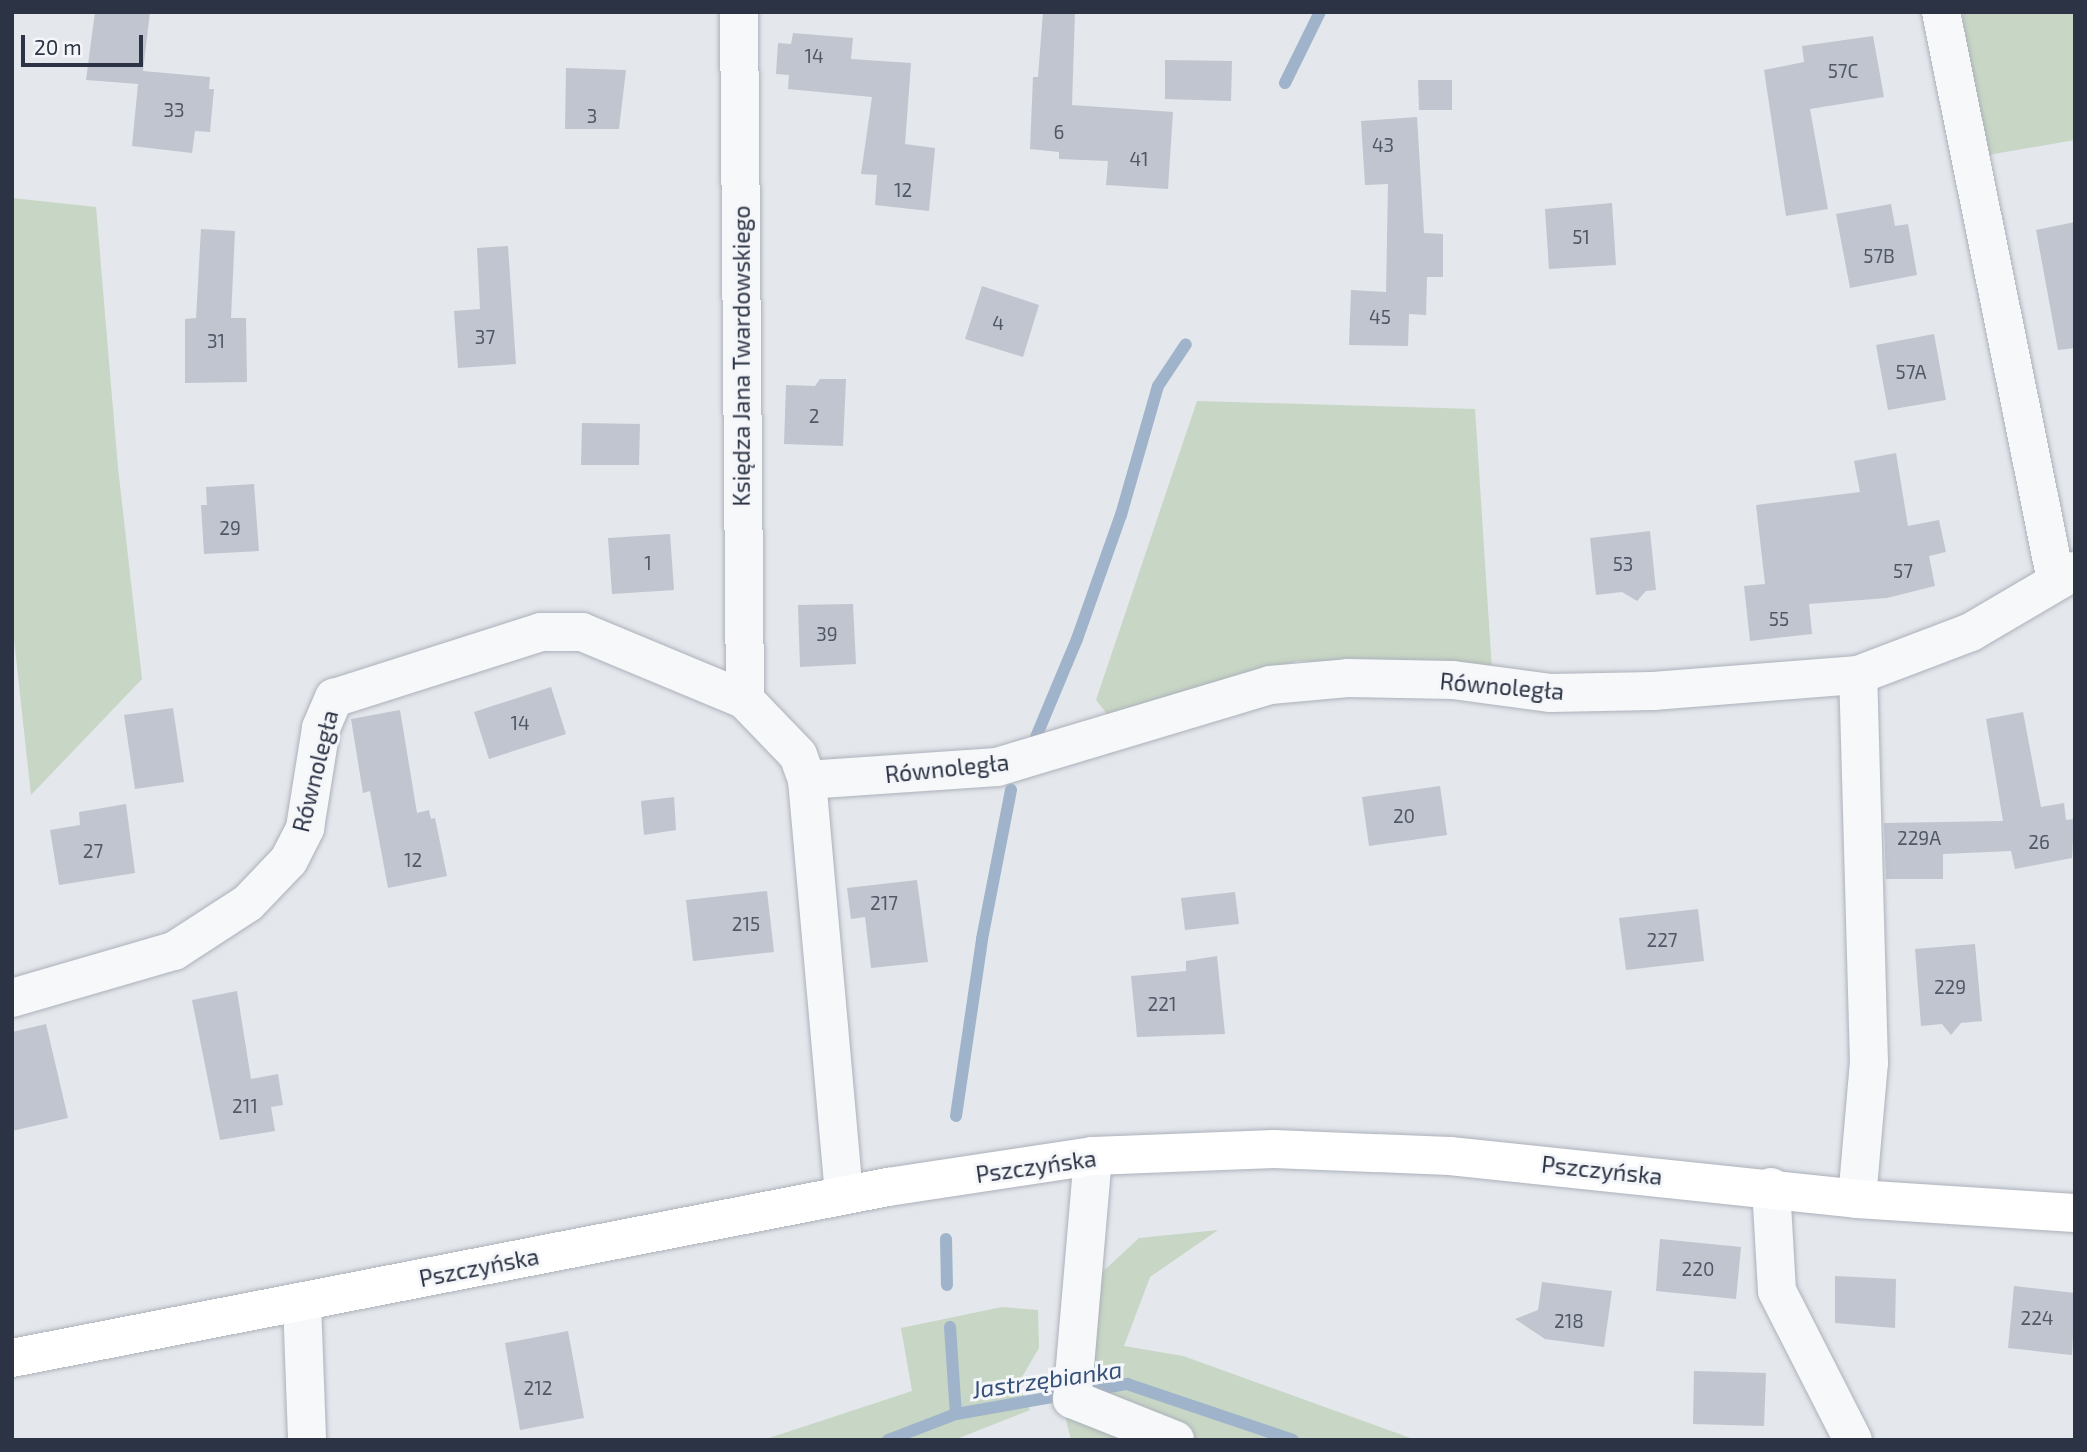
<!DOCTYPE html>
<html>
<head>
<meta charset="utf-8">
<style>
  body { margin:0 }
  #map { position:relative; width:2087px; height:1452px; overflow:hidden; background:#e4e7ec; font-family:"Exo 2",sans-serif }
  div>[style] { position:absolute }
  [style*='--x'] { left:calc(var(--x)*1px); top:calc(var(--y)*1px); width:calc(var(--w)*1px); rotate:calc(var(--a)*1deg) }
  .green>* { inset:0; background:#c8d6c5 }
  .stream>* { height:12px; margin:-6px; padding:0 6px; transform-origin:6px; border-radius:6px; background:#9fb3cb }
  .building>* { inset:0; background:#c1c5cf }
  .roads { filter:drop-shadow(0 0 2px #acb1ba) drop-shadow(0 0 2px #acb1ba) }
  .street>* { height:38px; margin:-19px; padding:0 19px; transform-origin:19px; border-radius:19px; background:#f7f8fa }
  .secondary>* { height:38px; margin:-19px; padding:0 19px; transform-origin:19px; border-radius:19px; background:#fff }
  span { translate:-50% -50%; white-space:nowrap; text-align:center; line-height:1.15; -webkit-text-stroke:6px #f4f6f9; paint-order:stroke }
  .number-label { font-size:19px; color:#505867 }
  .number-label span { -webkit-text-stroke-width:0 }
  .street-label { font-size:23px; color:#2b3344 }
  .water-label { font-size:24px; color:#355079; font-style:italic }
  .frame { position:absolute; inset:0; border:14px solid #2b3344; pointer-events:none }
  .scale { position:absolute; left:21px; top:35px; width:122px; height:32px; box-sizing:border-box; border:4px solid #2b3344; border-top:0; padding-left:9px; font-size:21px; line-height:24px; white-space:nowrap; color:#2b3344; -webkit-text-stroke:5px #f4f6f9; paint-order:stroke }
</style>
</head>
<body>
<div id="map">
  <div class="green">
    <div style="clip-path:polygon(1962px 12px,2075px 12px,2075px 140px,1982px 156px)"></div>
    <div style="clip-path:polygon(12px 198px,96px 207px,118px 468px,142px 679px,31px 795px,12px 621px)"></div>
    <div style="clip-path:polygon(1197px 401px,1475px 409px,1492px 670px,1297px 661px,1111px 719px,1096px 700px)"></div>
    <div style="clip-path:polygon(1218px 1230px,1150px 1277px,1124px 1346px,1183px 1356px,1416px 1440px,1071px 1440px,1061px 1399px,1098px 1276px,1139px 1238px)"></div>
    <div style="clip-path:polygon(1002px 1307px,1038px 1310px,1039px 1348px,1019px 1382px,1030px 1410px,954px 1440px,763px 1440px,912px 1391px,901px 1328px)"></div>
  </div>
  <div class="stream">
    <div style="--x:1285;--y:83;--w:79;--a:-63.8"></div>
    <div style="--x:1036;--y:737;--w:106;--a:-67.3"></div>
    <div style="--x:1077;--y:639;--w:132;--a:-70.5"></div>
    <div style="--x:1121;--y:515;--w:134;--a:-74"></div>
    <div style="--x:1158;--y:386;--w:50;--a:-56.3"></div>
    <div style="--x:956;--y:1116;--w:179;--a:-81.6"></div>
    <div style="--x:982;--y:939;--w:152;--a:-79"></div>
    <div style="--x:946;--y:1239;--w:46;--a:88.8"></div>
    <div style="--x:950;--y:1327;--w:87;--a:86.1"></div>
    <div style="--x:888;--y:1440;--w:73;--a:-20.9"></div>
    <div style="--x:956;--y:1414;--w:174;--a:-10"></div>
    <div style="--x:1127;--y:1384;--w:175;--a:18.6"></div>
  </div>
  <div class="building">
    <div style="clip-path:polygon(95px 12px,150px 12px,143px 71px,210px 77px,209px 89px,214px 89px,210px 132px,195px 131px,192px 153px,132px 146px,138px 84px,86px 80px)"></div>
    <div style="clip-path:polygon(1043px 12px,1075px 12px,1072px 105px,1173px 112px,1168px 189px,1106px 185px,1108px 161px,1059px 159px,1059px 152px,1030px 149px,1033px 77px,1038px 77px)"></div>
    <div style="clip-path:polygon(793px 33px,853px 38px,851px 59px,911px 63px,905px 144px,935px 148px,929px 211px,875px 205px,877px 175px,861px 174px,872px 97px,788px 89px,789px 75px,776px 74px,778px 43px,791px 44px)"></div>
    <div style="clip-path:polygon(1873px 36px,1884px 97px,1810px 109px,1828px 209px,1786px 216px,1764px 70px,1804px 62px,1802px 46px)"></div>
    <div style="clip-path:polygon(1165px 60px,1232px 61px,1231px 101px,1165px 99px)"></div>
    <div style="clip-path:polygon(566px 68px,626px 70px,619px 129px,565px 129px)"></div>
    <div style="clip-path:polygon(1418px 80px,1452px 80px,1452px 110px,1419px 110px)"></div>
    <div style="clip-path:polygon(1417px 117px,1424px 233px,1443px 234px,1443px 277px,1427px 277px,1426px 315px,1409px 314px,1408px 346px,1349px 345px,1351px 290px,1386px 292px,1388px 184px,1365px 185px,1361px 121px)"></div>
    <div style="clip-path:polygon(1612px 203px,1616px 265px,1549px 269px,1545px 209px)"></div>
    <div style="clip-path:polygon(1891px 204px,1895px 226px,1908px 224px,1917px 275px,1850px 288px,1836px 214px)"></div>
    <div style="clip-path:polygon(2075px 222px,2075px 348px,2058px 350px,2036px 230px)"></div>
    <div style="clip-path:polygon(201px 229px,235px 231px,231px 318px,246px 318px,247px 382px,185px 383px,185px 319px,196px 318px)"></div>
    <div style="clip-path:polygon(508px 246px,516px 364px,458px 368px,454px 311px,480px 309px,477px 248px)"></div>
    <div style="clip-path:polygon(982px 286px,1039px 305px,1023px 357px,965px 339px)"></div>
    <div style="clip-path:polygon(1934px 334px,1946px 400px,1888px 410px,1876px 345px)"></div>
    <div style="clip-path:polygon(820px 379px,846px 379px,843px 446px,784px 444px,786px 385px,815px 386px)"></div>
    <div style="clip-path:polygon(582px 423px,640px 424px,639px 465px,581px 465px)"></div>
    <div style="clip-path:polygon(1896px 453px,1908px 526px,1939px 520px,1946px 552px,1929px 556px,1935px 586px,1887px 598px,1809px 604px,1812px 634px,1750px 641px,1744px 586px,1765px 584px,1756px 505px,1860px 492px,1854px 461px)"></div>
    <div style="clip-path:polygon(254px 484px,259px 551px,204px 554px,201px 505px,207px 505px,206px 487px)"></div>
    <div style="clip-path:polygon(1650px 531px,1656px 590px,1646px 591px,1637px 601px,1622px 592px,1596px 595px,1590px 538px)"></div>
    <div style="clip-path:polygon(670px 534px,674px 590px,612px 594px,608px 538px)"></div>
    <div style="clip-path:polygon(853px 604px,856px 664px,800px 667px,798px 605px)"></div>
    <div style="clip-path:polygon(551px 687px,566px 734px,489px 759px,474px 712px)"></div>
    <div style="clip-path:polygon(173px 708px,184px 782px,135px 789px,124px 715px)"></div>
    <div style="clip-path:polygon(400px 710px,417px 813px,429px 810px,431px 819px,435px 818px,447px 876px,388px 888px,370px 791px,363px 793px,351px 719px)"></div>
    <div style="clip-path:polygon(2023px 712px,2041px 807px,2064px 803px,2066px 820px,2074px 819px,2072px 858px,2015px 869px,2011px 851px,1943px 854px,1943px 879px,1886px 879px,1884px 823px,2003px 821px,1986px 719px)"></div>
    <div style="clip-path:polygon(1440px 786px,1447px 835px,1369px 846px,1362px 797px)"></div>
    <div style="clip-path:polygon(674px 797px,676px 830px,644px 835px,641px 801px)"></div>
    <div style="clip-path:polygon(126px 804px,135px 873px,59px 885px,50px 830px,80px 825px,79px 812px)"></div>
    <div style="clip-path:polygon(917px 880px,928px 962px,871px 968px,865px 917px,851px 919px,847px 888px)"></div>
    <div style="clip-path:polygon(767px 891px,774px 952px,693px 961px,686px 900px)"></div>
    <div style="clip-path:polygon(1235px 892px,1239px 924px,1185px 930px,1181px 898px)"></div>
    <div style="clip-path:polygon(1698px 909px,1704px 961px,1626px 970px,1619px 918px)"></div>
    <div style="clip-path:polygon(1975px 944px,1982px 1021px,1961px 1023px,1951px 1035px,1942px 1024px,1921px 1026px,1915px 949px)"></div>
    <div style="clip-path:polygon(1217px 956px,1225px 1034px,1137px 1037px,1131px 976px,1186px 971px,1186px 961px)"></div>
    <div style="clip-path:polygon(237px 991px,251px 1079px,278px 1074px,283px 1105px,271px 1107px,275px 1131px,220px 1140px,192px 1000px)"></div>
    <div style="clip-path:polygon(46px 1024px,68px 1118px,12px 1131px,12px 1032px)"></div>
    <div style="clip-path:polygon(1660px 1239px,1741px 1247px,1736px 1299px,1656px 1291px)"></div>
    <div style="clip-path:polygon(1835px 1276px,1896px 1279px,1895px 1328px,1835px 1323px)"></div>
    <div style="clip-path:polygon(1542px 1282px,1612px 1291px,1604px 1347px,1545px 1339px,1515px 1319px,1538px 1310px)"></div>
    <div style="clip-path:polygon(2014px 1286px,2075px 1293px,2072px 1355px,2008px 1348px)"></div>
    <div style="clip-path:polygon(568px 1331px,584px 1418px,520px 1430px,505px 1343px)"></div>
    <div style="clip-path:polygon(1694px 1371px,1766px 1373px,1764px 1426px,1693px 1424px)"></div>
  </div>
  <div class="roads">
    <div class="street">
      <div style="--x:739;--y:12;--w:688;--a:89.5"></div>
      <div style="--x:1941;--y:12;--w:581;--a:78.57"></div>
      <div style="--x:807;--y:780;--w:417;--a:84.9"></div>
      <div style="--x:12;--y:998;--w:169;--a:-16.2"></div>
      <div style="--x:174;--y:951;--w:88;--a:-33"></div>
      <div style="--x:248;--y:903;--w:59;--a:-46.4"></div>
      <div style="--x:289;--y:860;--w:36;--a:-63"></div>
      <div style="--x:305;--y:828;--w:101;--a:-80.9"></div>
      <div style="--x:321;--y:728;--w:33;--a:-67"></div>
      <div style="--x:334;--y:698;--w:217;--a:-17.7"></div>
      <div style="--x:541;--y:632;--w:41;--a:0"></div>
      <div style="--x:582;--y:632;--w:177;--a:22.6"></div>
      <div style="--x:745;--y:700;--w:76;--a:46.1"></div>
      <div style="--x:798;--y:755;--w:27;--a:70"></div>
      <div style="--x:807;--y:780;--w:190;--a:-3.9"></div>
      <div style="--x:997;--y:767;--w:285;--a:-16.7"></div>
      <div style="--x:1270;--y:685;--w:78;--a:-5.1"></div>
      <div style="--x:1348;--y:678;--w:105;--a:1.1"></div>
      <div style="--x:1453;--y:680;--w:99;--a:7.6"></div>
      <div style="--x:1551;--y:693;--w:102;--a:-1.1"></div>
      <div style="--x:1653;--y:691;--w:206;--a:-4.5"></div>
      <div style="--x:1858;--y:675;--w:121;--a:-20.8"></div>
      <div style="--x:1971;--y:632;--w:121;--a:-30.4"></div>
      <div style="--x:1093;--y:1156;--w:244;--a:94.9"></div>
      <div style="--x:1072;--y:1399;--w:111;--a:21.7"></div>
      <div style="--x:1771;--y:1187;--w:104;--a:86.7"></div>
      <div style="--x:1777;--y:1291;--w:167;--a:63"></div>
      <div style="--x:1857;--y:1199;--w:137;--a:-85"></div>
      <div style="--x:1869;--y:1063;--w:388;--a:-91.6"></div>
      <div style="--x:302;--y:1302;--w:138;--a:87.9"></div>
    </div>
    <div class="secondary">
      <div style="--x:12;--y:1358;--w:893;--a:-11.05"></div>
      <div style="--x:888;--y:1187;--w:207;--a:-8.6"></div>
      <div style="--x:1093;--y:1156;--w:181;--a:-2.2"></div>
      <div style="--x:1274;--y:1149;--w:176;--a:2.3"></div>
      <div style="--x:1450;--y:1156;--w:409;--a:6"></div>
      <div style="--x:1857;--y:1199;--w:218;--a:3.7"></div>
    </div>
  </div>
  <div class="number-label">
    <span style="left:814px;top:56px">14</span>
    <span style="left:1843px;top:71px">57C</span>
    <span style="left:174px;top:110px">33</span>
    <span style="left:592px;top:116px">3</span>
    <span style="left:1059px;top:132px">6</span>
    <span style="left:1383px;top:145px">43</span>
    <span style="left:1139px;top:159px">41</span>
    <span style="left:903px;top:190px">12</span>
    <span style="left:1581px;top:237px">51</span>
    <span style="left:1879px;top:256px">57B</span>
    <span style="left:1380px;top:317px">45</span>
    <span style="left:998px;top:323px">4</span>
    <span style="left:485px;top:337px">37</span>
    <span style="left:216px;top:341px">31</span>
    <span style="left:1911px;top:372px">57A</span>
    <span style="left:814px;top:416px">2</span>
    <span style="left:230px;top:528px">29</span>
    <span style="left:648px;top:563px">1</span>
    <span style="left:1623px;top:564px">53</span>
    <span style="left:1903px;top:571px">57</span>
    <span style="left:1779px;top:619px">55</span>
    <span style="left:827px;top:634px">39</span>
    <span style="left:520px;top:723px">14</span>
    <span style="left:1404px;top:816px">20</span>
    <span style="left:1919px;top:838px">229A</span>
    <span style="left:2039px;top:842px">26</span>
    <span style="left:93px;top:851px">27</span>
    <span style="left:413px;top:860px">12</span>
    <span style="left:884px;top:903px">217</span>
    <span style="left:746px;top:924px">215</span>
    <span style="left:1662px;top:940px">227</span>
    <span style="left:1950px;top:987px">229</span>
    <span style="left:1162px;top:1004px">221</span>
    <span style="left:245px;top:1106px">211</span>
    <span style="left:1698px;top:1269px">220</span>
    <span style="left:2037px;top:1318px">224</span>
    <span style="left:1569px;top:1321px">218</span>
    <span style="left:538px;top:1388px">212</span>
  </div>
  <div class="street-label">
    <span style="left:741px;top:356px;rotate:-90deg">Księdza Jana Twardowskiego</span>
    <span style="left:1502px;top:686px;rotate:5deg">Równoległa</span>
    <span style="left:947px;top:768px;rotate:-6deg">Równoległa</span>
    <span style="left:315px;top:771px;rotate:-76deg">Równoległa</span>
    <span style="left:1036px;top:1166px;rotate:-8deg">Pszczyńska</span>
    <span style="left:1602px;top:1170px;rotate:6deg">Pszczyńska</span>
    <span style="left:479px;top:1267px;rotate:-11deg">Pszczyńska</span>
  </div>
  <div class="water-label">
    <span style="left:1047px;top:1379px;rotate:-8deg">Jastrzębianka</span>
  </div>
  <div class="frame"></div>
  <div class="scale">20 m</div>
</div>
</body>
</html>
